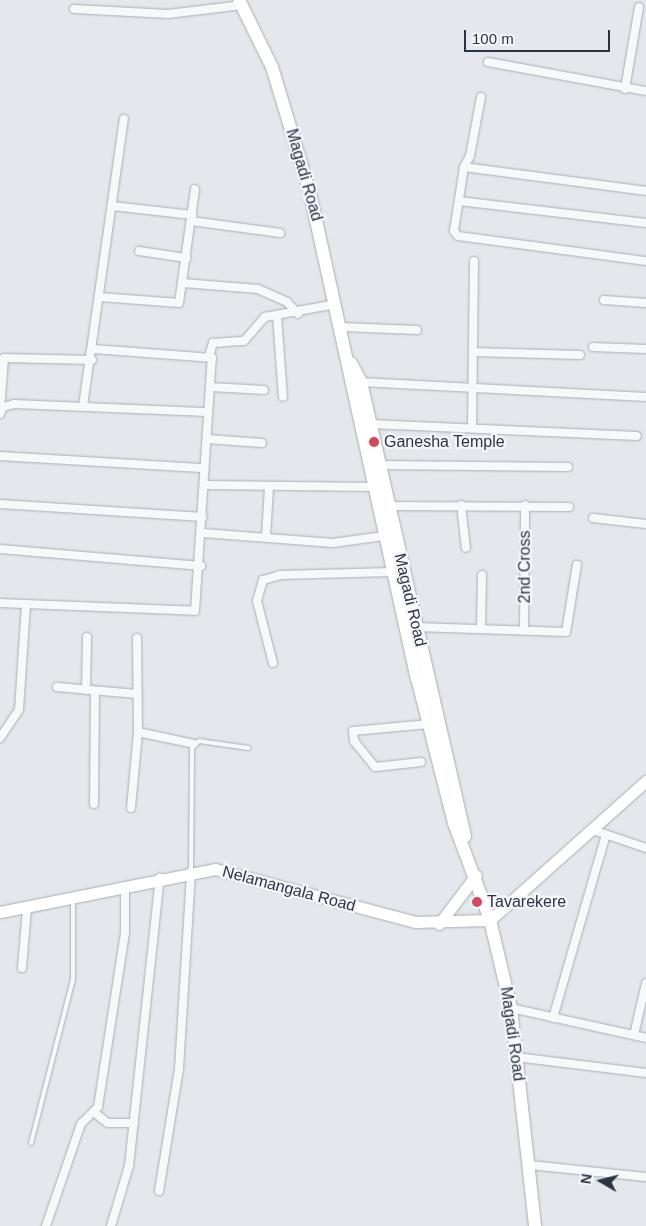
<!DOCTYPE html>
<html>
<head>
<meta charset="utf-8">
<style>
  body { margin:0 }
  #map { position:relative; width:646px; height:1226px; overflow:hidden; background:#e4e7ec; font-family:Helvetica,sans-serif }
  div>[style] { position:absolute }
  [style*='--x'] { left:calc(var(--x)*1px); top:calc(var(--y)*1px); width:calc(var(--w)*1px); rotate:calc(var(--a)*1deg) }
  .roads { filter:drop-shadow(0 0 1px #a9aeb7) drop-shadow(0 0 1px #a9aeb7) }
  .lane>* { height:4px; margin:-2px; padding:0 2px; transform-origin:2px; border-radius:2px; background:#f7f8fa }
  .street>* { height:8px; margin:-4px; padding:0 4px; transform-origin:4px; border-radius:4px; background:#f7f8fa }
  .secondary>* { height:11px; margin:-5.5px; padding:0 5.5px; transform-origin:5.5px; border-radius:5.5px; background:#fff }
  .primary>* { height:12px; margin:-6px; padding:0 6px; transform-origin:6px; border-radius:6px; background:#fff }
  .dots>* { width:14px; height:14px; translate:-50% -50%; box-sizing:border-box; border:2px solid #f4f6f9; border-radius:50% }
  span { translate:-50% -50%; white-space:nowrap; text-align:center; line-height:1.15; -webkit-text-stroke:4.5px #f4f6f9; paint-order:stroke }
  .street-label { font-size:16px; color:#2b3445 }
  .poi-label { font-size:16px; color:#2b3445 }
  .left { translate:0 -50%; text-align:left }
  .north { position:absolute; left:576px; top:1156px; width:50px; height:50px; -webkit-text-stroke:4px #f4f6f9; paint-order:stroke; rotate:278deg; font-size:14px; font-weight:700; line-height:20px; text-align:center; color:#2b3445 }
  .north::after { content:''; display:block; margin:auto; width:18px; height:22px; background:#2b3445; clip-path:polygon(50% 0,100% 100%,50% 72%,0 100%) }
  .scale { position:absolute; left:464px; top:30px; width:146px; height:22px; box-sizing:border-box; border:2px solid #2b3445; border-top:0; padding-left:6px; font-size:15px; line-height:18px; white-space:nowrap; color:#2b3445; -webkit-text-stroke:4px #f4f6f9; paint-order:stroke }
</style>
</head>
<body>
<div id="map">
  <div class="roads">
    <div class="lane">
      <div style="--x:191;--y:871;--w:123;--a:-89.5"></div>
      <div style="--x:192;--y:748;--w:10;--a:-45"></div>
      <div style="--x:199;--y:741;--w:50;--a:8"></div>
      <div style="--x:31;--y:1143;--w:168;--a:-75.6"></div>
      <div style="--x:73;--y:980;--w:80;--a:-90"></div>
    </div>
    <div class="street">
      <div style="--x:74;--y:9;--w:94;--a:3"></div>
      <div style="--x:168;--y:14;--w:75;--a:-6.9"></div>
      <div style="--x:488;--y:62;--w:161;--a:10.4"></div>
      <div style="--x:625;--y:89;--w:83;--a:-80.3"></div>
      <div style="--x:481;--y:97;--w:60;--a:100.6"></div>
      <div style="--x:470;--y:156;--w:13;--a:119"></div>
      <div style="--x:464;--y:167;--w:65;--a:98.9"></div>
      <div style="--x:454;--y:231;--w:6;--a:51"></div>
      <div style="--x:458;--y:236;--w:190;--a:7.6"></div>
      <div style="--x:464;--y:167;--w:184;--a:7.5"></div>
      <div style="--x:459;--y:201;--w:188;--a:6.7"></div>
      <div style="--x:112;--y:206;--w:81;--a:6.4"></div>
      <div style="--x:191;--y:221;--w:90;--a:7.7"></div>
      <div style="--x:139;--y:251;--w:48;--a:8.5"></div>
      <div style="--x:183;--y:283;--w:75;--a:4.6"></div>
      <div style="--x:258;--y:289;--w:32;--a:24"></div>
      <div style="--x:287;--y:302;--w:16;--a:47"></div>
      <div style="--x:100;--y:297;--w:79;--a:4.3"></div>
      <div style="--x:179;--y:303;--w:115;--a:-82"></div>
      <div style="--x:604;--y:300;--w:42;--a:4.1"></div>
      <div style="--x:277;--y:316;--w:81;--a:85.8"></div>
      <div style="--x:342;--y:327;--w:75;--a:2.3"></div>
      <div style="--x:593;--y:347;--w:53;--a:2.2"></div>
      <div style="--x:473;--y:352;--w:107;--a:1.6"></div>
      <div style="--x:209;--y:356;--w:14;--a:-73"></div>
      <div style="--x:213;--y:343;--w:31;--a:-4"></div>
      <div style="--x:244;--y:341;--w:32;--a:-49"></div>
      <div style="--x:265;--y:317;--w:72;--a:-10.4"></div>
      <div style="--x:361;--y:382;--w:285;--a:3"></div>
      <div style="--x:211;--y:387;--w:53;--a:3.2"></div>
      <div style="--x:83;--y:406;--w:290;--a:-81.9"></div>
      <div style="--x:0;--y:411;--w:53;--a:-85.7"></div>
      <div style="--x:4;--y:358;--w:88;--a:1.3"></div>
      <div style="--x:0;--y:414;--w:8;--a:-67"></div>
      <div style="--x:3;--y:407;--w:11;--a:-15"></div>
      <div style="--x:14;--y:404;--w:194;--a:2.4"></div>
      <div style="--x:371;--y:424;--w:266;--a:2.6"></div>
      <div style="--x:472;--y:427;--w:166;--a:-89.3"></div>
      <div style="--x:207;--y:439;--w:55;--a:4.2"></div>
      <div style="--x:0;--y:456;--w:205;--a:3.4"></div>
      <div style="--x:379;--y:465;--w:189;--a:0.6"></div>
      <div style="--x:205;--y:485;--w:168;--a:0.7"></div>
      <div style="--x:0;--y:504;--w:203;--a:3.7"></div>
      <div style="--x:461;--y:505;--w:43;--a:83.4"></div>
      <div style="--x:388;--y:506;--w:181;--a:0.3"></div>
      <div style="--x:593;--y:518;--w:53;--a:6.5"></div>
      <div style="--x:203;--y:533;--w:130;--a:4.4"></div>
      <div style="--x:333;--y:543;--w:51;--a:-7.8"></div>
      <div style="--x:266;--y:537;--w:49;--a:-86.5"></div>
      <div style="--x:0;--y:549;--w:202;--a:4.8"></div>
      <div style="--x:0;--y:603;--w:195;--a:2.3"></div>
      <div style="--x:195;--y:611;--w:254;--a:-86.2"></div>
      <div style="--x:212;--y:358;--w:118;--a:-175.6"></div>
      <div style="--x:416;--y:627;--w:150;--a:1.9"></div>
      <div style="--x:566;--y:632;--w:68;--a:-80.7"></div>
      <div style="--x:481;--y:628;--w:53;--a:-88.9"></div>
      <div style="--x:524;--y:630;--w:125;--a:-89.5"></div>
      <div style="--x:273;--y:663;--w:64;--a:-104.5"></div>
      <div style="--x:257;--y:601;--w:22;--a:-74"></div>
      <div style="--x:263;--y:580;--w:18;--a:-16"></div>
      <div style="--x:280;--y:575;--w:112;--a:-1.5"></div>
      <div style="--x:57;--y:687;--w:80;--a:5"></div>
      <div style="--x:86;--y:690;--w:53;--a:-88.9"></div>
      <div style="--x:138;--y:732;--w:57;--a:12.1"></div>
      <div style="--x:0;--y:738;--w:34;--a:-56"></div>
      <div style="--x:19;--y:710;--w:105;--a:-86.2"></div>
      <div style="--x:421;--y:762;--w:46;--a:173.8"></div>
      <div style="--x:375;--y:767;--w:33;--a:-129"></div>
      <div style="--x:354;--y:741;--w:10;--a:-96"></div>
      <div style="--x:353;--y:731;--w:76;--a:-5.3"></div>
      <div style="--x:94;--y:804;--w:113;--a:-89.5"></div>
      <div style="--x:131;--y:808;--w:76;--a:-84.7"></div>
      <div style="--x:138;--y:732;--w:94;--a:-90.6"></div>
      <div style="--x:593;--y:830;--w:56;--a:18.8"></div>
      <div style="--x:22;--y:968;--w:60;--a:-85.2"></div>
      <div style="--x:511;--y:1008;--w:138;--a:12.5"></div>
      <div style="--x:553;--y:1018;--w:191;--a:-73.9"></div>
      <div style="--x:634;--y:1035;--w:53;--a:-77"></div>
      <div style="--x:516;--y:1057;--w:131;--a:7"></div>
      <div style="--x:95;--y:1113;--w:16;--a:38"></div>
      <div style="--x:108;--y:1123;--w:26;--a:0"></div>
      <div style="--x:529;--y:1165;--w:118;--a:5.9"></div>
      <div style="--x:159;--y:1191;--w:124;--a:-80.7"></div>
      <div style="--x:179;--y:1069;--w:198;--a:-86.5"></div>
      <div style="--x:46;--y:1226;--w:108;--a:-71.1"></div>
      <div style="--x:81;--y:1124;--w:24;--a:-45"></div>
      <div style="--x:98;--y:1107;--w:176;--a:-81.2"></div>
      <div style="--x:125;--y:933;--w:47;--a:-90"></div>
      <div style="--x:111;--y:1226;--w:63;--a:-73.3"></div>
      <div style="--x:129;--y:1166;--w:290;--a:-83.9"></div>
    </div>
    <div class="secondary">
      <div style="--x:0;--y:912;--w:219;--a:-11.3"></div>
      <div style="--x:215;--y:869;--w:207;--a:14.8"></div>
      <div style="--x:415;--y:922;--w:75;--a:-1.5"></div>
      <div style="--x:490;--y:920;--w:209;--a:-41.7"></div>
      <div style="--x:439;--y:924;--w:61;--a:-52.9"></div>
    </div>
    <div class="primary">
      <div style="--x:239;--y:0;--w:75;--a:63.8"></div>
      <div style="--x:272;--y:67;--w:132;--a:73.2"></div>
      <div style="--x:310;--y:193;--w:497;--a:77.6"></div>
      <div style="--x:417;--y:678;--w:150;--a:75.7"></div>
      <div style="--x:454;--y:823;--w:103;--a:69.6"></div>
      <div style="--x:490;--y:920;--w:90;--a:76.6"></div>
      <div style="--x:511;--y:1008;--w:219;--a:83.7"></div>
      <div style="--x:351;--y:363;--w:21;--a:62"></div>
      <div style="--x:361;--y:382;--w:466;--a:77.1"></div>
    </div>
  </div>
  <div class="dots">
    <div style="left:374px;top:442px;background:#d1495b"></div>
    <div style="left:477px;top:902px;background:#d1495b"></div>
  </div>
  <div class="street-label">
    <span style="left:304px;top:175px;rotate:74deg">Magadi Road</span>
    <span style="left:525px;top:567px;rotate:-90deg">2nd Cross</span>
    <span style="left:410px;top:600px;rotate:77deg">Magadi Road</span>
    <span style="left:289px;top:889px;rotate:15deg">Nelamangala Road</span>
    <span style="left:512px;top:1034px;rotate:82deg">Magadi Road</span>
  </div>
  <div class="poi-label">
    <span class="left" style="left:384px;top:442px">Ganesha Temple</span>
    <span class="left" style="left:487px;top:902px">Tavarekere</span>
  </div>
  <div class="north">N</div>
  <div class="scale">100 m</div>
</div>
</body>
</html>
